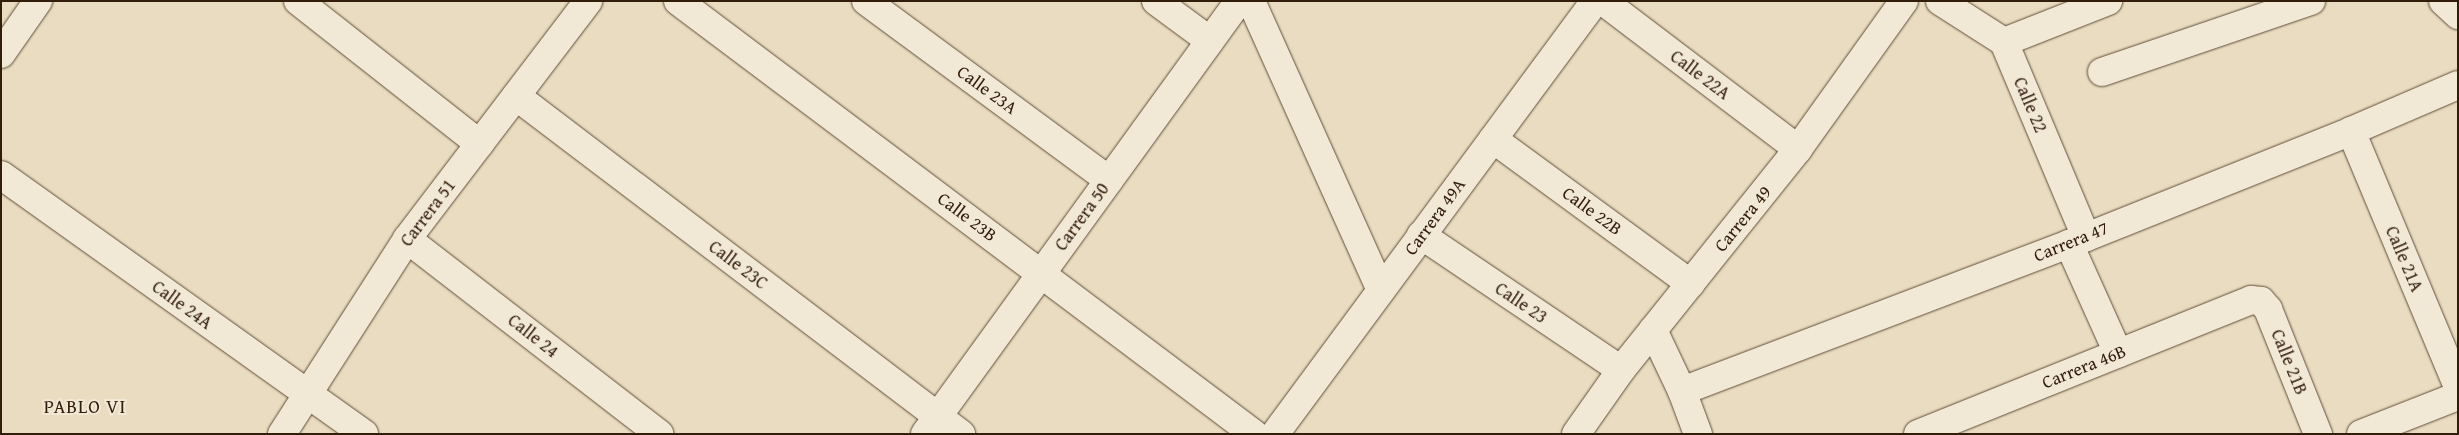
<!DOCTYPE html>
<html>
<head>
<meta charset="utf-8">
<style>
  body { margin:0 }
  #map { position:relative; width:2459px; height:435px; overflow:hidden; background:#e9dcc0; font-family:"Gentium Book Plus",serif }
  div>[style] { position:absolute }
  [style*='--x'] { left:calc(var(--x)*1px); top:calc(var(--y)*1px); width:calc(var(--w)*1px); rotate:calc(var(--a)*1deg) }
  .roads { filter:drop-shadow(0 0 1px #604d38) drop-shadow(0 0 1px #604d38) }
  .minor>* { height:28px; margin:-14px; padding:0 14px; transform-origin:14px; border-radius:14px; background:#f1e8d6 }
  span { translate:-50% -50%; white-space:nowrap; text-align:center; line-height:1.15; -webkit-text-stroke:4px #f1e8d6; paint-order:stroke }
  .street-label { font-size:18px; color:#321d0a }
  .neighbourhood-label { font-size:19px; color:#321d0a; letter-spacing:1px }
  .frame { position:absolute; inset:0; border:2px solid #321d0a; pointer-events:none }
</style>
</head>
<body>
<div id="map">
  <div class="roads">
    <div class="minor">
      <div style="--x:298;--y:1;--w:231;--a:38.2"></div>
      <div style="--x:678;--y:1;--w:721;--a:36.93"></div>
      <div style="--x:866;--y:1;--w:302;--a:36.4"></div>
      <div style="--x:1156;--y:1;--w:67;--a:36.5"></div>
      <div style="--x:1251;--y:1;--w:317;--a:65.8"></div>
      <div style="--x:1603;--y:1;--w:245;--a:37.2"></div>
      <div style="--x:1940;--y:1;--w:76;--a:32.6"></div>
      <div style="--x:2004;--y:42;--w:212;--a:67.2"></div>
      <div style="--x:2443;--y:1;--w:21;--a:43"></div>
      <div style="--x:2004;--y:42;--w:112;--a:-21.5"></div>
      <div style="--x:1;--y:54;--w:65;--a:-55.1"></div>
      <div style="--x:2102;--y:72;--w:221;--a:-18.8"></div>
      <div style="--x:516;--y:96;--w:559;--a:37.22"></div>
      <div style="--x:2351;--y:131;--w:277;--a:67.3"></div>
      <div style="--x:1493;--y:139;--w:245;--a:36.2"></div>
      <div style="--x:1;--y:175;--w:446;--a:35.5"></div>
      <div style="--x:1421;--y:235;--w:241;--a:34"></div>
      <div style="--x:407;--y:239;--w:319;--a:37.7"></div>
      <div style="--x:2069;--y:244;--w:120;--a:65.8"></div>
      <div style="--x:1653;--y:330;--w:68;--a:64.6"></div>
      <div style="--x:1682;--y:391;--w:46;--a:69.6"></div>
      <div style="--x:1682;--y:391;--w:414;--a:-20.8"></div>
      <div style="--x:2069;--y:244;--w:304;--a:-21.8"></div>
      <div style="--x:2351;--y:131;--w:116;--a:-23.3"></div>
      <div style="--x:282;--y:434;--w:232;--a:-57.3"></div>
      <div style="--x:407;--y:239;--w:299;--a:-52.7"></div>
      <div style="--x:925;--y:434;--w:535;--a:-54.05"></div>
      <div style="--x:1275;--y:434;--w:538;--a:-53.53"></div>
      <div style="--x:1576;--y:434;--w:78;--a:-54.9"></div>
      <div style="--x:1621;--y:370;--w:283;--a:-51.3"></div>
      <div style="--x:1798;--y:149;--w:182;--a:-54.4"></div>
      <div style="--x:1918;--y:434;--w:359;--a:-21.9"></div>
      <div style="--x:2251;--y:300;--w:10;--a:6"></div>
      <div style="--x:2261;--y:301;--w:11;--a:49"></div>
      <div style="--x:2268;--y:309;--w:135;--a:68.2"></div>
      <div style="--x:2361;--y:434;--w:104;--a:-21.4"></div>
    </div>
  </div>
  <div class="street-label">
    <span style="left:1700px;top:75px;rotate:37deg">Calle 22A</span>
    <span style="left:987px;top:90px;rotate:36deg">Calle 23A</span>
    <span style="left:2030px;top:105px;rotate:67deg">Calle 22</span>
    <span style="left:1592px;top:211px;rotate:36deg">Calle 22B</span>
    <span style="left:428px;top:213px;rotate:-53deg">Carrera 51</span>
    <span style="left:967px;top:217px;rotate:37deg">Calle 23B</span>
    <span style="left:1082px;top:217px;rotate:-54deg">Carrera 50</span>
    <span style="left:1435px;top:217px;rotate:-54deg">Carrera 49A</span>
    <span style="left:1743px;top:219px;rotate:-51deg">Carrera 49</span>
    <span style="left:2071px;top:242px;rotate:-22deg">Carrera 47</span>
    <span style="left:2404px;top:259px;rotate:67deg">Calle 21A</span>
    <span style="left:738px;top:265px;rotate:37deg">Calle 23C</span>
    <span style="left:1521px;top:303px;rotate:34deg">Calle 23</span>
    <span style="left:182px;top:305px;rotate:36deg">Calle 24A</span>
    <span style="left:533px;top:336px;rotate:38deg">Calle 24</span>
    <span style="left:2289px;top:362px;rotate:68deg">Calle 21B</span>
    <span style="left:2084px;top:367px;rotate:-22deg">Carrera 46B</span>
  </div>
  <div class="neighbourhood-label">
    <span style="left:85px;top:407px">PABLO VI</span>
  </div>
  <div class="frame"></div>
</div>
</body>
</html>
